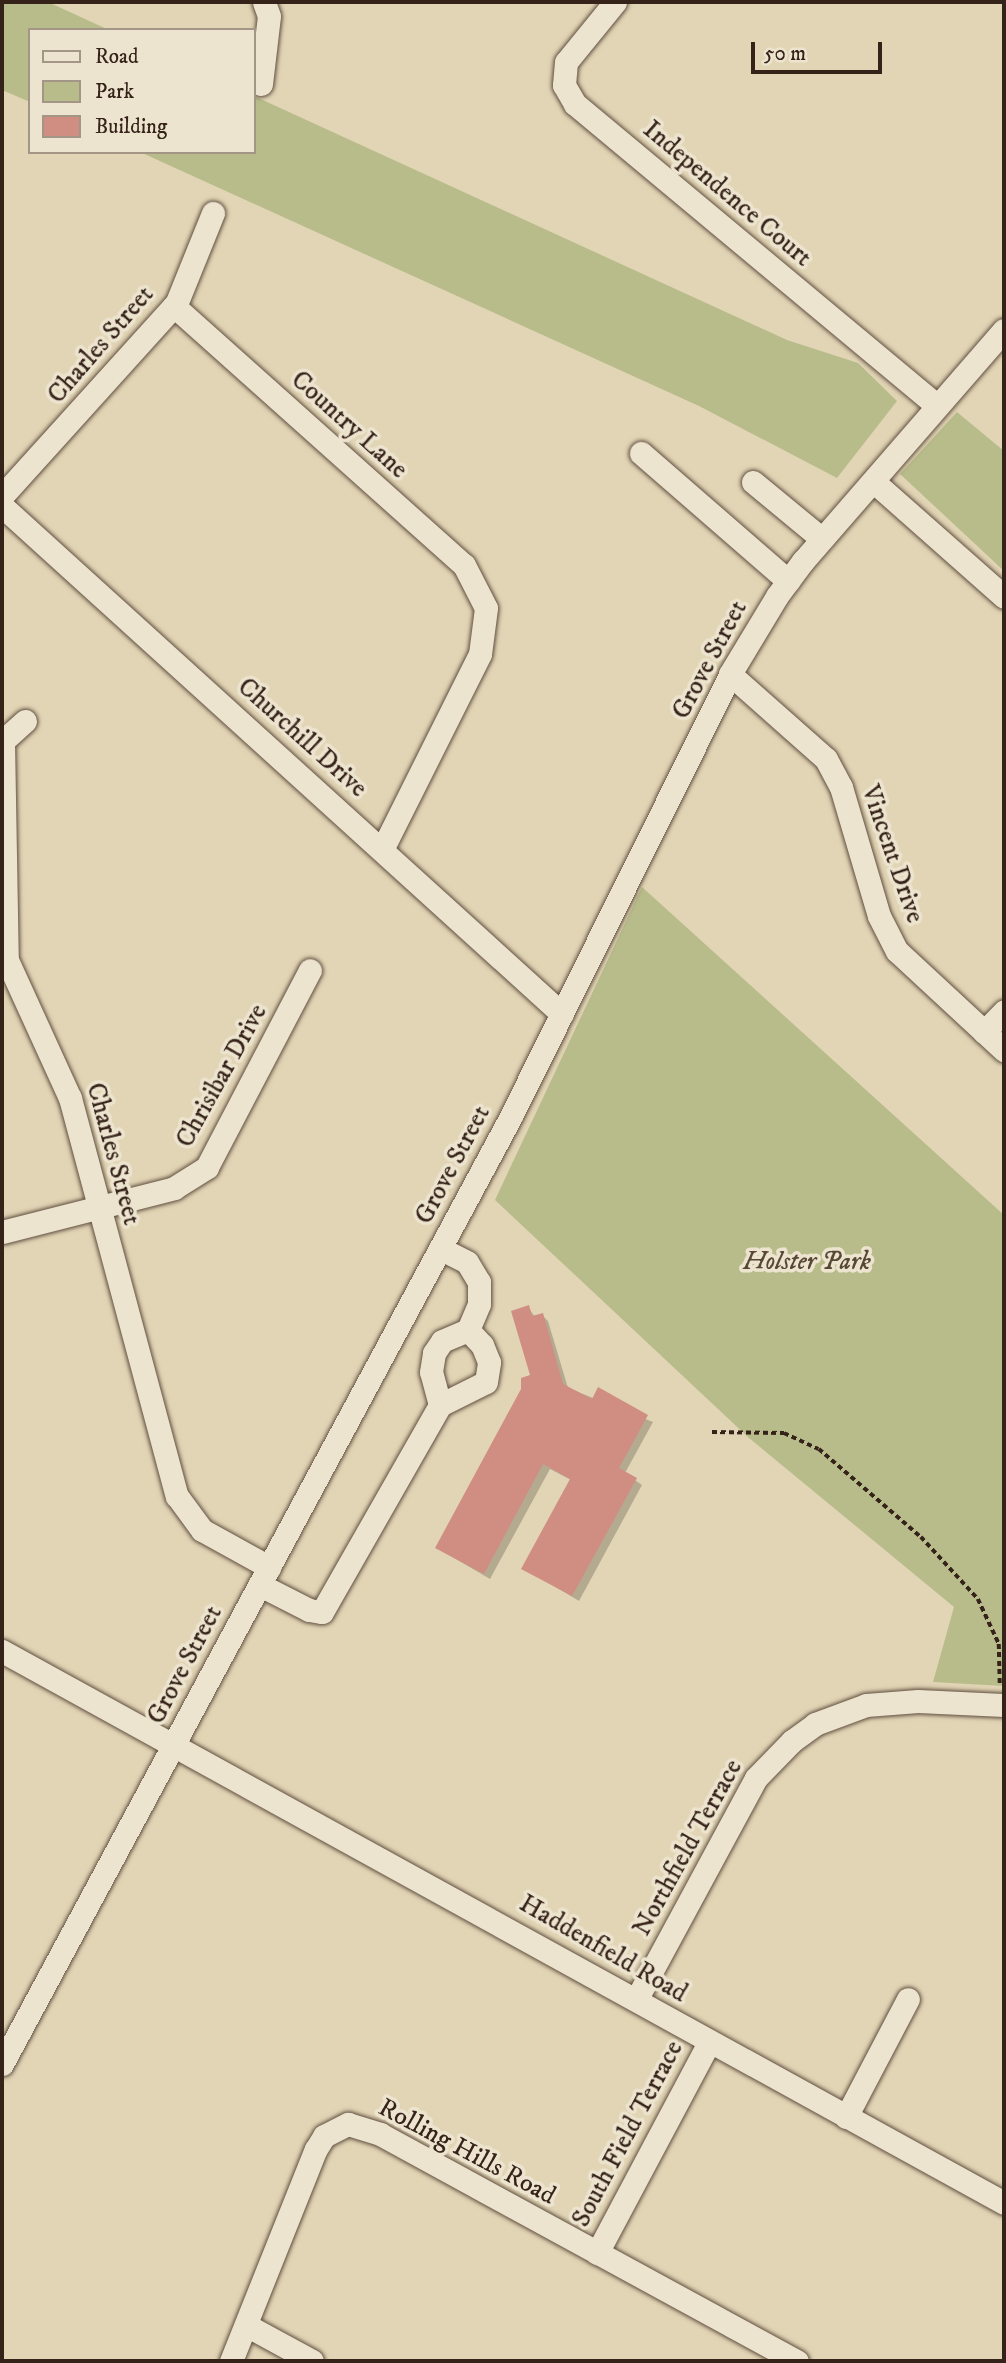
<!DOCTYPE html>
<html>
<head>
<meta charset="utf-8">
<style>
  body { margin:0 }
  #map { position:relative; width:1006px; height:2363px; overflow:hidden; background:#e2d5b5; font-family:"IM FELL DW Pica",serif }
  div>[style] { position:absolute }
  [style*='--x'] { left:calc(var(--x)*1px); top:calc(var(--y)*1px); width:calc(var(--w)*1px); rotate:calc(var(--a)*1deg) }
  .green>* { inset:0; background:#b8bc8a }
  .shadow>* { inset:0; background:#0003 }
  .building>* { inset:0; background:#d08d82 }
  .path>* { height:3.5px; margin-top:-1.75px; transform-origin:0; background:repeating-linear-gradient(90deg,#352219 0 5px,transparent 0 8.5px) }
  .roads { filter:drop-shadow(0 0 2px #604f40) drop-shadow(0 0 2px #604f40) }
  .minor>* { height:23px; margin:-11.5px; padding:0 11.5px; transform-origin:11.5px; border-radius:11.5px; background:#ece4cf }
  span { translate:-50% -50%; white-space:nowrap; text-align:center; line-height:1.15; -webkit-text-stroke:7px #ece4cf; paint-order:stroke }
  .street-label { font-size:26px; color:#352219 }
  .park-label { font-size:26px; color:#564835; font-style:italic }
  .frame { position:absolute; inset:0; border:4px solid #352219; pointer-events:none }
  .legend { position:absolute; left:28px; top:28px; width:228px; height:126px; box-sizing:border-box; background:#ece4cf; border:2px solid #a39686; margin:0; padding:9px 12px; list-style:none; font-size:21px; color:#352219 }
  .legend li { display:flex; align-items:center; gap:14px; height:35px }
  .legend b { width:35px; border:2px solid #a39686 }
  .scale { position:absolute; left:751px; top:42px; width:131px; height:32px; box-sizing:border-box; border:4px solid #352219; border-top:0; padding-left:9px; font-size:21px; line-height:24px; white-space:nowrap; color:#352219; -webkit-text-stroke:5px #ece4cf; paint-order:stroke }
</style>
</head>
<body>
<div id="map">
  <div class="green">
    <div style="clip-path:polygon(2px 2px,48px 2px,109px 30px,30px 30px,30px 102px,2px 90px)"></div>
    <div style="clip-path:polygon(254px 96px,787px 340px,858px 363px,897px 401px,837px 478px,699px 406px,140px 152px,254px 152px)"></div>
    <div style="clip-path:polygon(957px 412px,1004px 451px,1004px 571px,900px 474px)"></div>
    <div style="clip-path:polygon(642px 887px,1004px 1215px,1004px 1686px,933px 1682px,954px 1607px,749px 1438px,495px 1200px)"></div>
  </div>
  <div class="shadow">
    <div style="clip-path:polygon(528px 1307px,535px 1317px,542px 1315px,548px 1321px,568px 1388px,653px 1422px,625px 1473px,642px 1485px,579px 1601px,524px 1568px,571px 1480px,550px 1469px,490px 1579px,437px 1548px,532px 1376px)"></div>
  </div>
  <div class="building">
    <div style="clip-path:polygon(529px 1305px,532px 1316px,543px 1313px,563px 1384px,592px 1399px,598px 1387px,648px 1415px,619px 1468px,637px 1478px,572px 1596px,521px 1569px,570px 1479px,543px 1464px,484px 1574px,435px 1548px,521px 1389px,521px 1378px,530px 1375px,511px 1311px)"></div>
  </div>
  <div class="path">
    <div style="--x:712;--y:1432;--w:72;--a:0.8"></div>
    <div style="--x:784;--y:1433;--w:38;--a:25"></div>
    <div style="--x:819;--y:1449;--w:135;--a:40.8"></div>
    <div style="--x:921;--y:1537;--w:84;--a:47.4"></div>
    <div style="--x:978;--y:1599;--w:50;--a:65"></div>
    <div style="--x:999;--y:1644;--w:42;--a:88.6"></div>
  </div>
  <div class="roads">
    <div class="minor">
      <div style="--x:615;--y:2;--w:77;--a:129.2"></div>
      <div style="--x:566;--y:62;--w:23;--a:95"></div>
      <div style="--x:564;--y:85;--w:22;--a:60"></div>
      <div style="--x:575;--y:104;--w:471;--a:39.8"></div>
      <div style="--x:261;--y:84;--w:68;--a:-83.3"></div>
      <div style="--x:269;--y:16;--w:15;--a:-110"></div>
      <div style="--x:174;--y:306;--w:389;--a:41.8"></div>
      <div style="--x:464;--y:565;--w:48;--a:62.9"></div>
      <div style="--x:486;--y:608;--w:46;--a:97.4"></div>
      <div style="--x:480;--y:654;--w:219;--a:116.6"></div>
      <div style="--x:641;--y:453;--w:195;--a:41"></div>
      <div style="--x:873;--y:481;--w:175;--a:41.5"></div>
      <div style="--x:753;--y:482;--w:89;--a:39.6"></div>
      <div style="--x:2;--y:496;--w:261;--a:-47.9"></div>
      <div style="--x:177;--y:302;--w:96;--a:-68"></div>
      <div style="--x:2;--y:506;--w:756;--a:42.21"></div>
      <div style="--x:730;--y:674;--w:128;--a:41.5"></div>
      <div style="--x:826;--y:759;--w:32;--a:62"></div>
      <div style="--x:841;--y:787;--w:134;--a:73.6"></div>
      <div style="--x:879;--y:916;--w:39;--a:63"></div>
      <div style="--x:897;--y:951;--w:146;--a:42.8"></div>
      <div style="--x:25;--y:721;--w:30;--a:138"></div>
      <div style="--x:3;--y:741;--w:219;--a:89"></div>
      <div style="--x:7;--y:960;--w:152;--a:65.5"></div>
      <div style="--x:70;--y:1098;--w:412;--a:75"></div>
      <div style="--x:177;--y:1496;--w:42;--a:53.7"></div>
      <div style="--x:202;--y:1530;--w:77;--a:28.9"></div>
      <div style="--x:984;--y:1032;--w:29;--a:-46"></div>
      <div style="--x:2;--y:1232;--w:178;--a:-14.3"></div>
      <div style="--x:174;--y:1188;--w:39;--a:-32"></div>
      <div style="--x:207;--y:1167;--w:222;--a:-62.4"></div>
      <div style="--x:440;--y:1405;--w:51;--a:-26.6"></div>
      <div style="--x:486;--y:1382;--w:20;--a:-81"></div>
      <div style="--x:489;--y:1362;--w:18;--a:-112"></div>
      <div style="--x:482;--y:1345;--w:21;--a:-133"></div>
      <div style="--x:260;--y:1585;--w:55;--a:27"></div>
      <div style="--x:309;--y:1610;--w:13;--a:9"></div>
      <div style="--x:322;--y:1612;--w:238;--a:-60.3"></div>
      <div style="--x:440;--y:1405;--w:34;--a:-105"></div>
      <div style="--x:431;--y:1372;--w:19;--a:-81"></div>
      <div style="--x:434;--y:1353;--w:14;--a:-56"></div>
      <div style="--x:442;--y:1341;--w:28;--a:-23"></div>
      <div style="--x:468;--y:1330;--w:28;--a:-67"></div>
      <div style="--x:479;--y:1304;--w:22;--a:-90"></div>
      <div style="--x:479;--y:1282;--w:23;--a:-121"></div>
      <div style="--x:467;--y:1262;--w:30;--a:-153"></div>
      <div style="--x:2;--y:1651;--w:1144;--a:28.85"></div>
      <div style="--x:636;--y:2000;--w:252;--a:-61.6"></div>
      <div style="--x:756;--y:1778;--w:52;--a:-45.8"></div>
      <div style="--x:792;--y:1741;--w:29;--a:-36"></div>
      <div style="--x:815;--y:1724;--w:54;--a:-20.4"></div>
      <div style="--x:866;--y:1705;--w:52;--a:-4.4"></div>
      <div style="--x:918;--y:1701;--w:86;--a:2.7"></div>
      <div style="--x:2;--y:2064;--w:1074;--a:-61.76"></div>
      <div style="--x:510;--y:1118;--w:496;--a:-63.6"></div>
      <div style="--x:730;--y:674;--w:91;--a:-58.9"></div>
      <div style="--x:777;--y:596;--w:44;--a:-53.4"></div>
      <div style="--x:803;--y:561;--w:306;--a:-49"></div>
      <div style="--x:846;--y:2117;--w:133;--a:-62.3"></div>
      <div style="--x:597;--y:2253;--w:239;--a:-62"></div>
      <div style="--x:246;--y:2325;--w:75;--a:28.6"></div>
      <div style="--x:231;--y:2361;--w:228;--a:-68.2"></div>
      <div style="--x:316;--y:2149;--w:15;--a:-58"></div>
      <div style="--x:324;--y:2136;--w:27;--a:-27"></div>
      <div style="--x:348;--y:2124;--w:34;--a:17"></div>
      <div style="--x:380;--y:2134;--w:475;--a:28.6"></div>
    </div>
  </div>
  <div class="street-label">
    <span style="left:727px;top:194px;rotate:40deg">Independence Court</span>
    <span style="left:101px;top:345px;rotate:-49deg">Charles Street</span>
    <span style="left:349px;top:425px;rotate:42deg">Country Lane</span>
    <span style="left:710px;top:660px;rotate:-62deg">Grove Street</span>
    <span style="left:302px;top:738px;rotate:42deg">Churchill Drive</span>
    <span style="left:892px;top:854px;rotate:71deg">Vincent Drive</span>
    <span style="left:222px;top:1076px;rotate:-61deg">Chrisibar Drive</span>
    <span style="left:113px;top:1154px;rotate:75deg">Charles Street</span>
    <span style="left:453px;top:1165px;rotate:-62deg">Grove Street</span>
    <span style="left:185px;top:1665px;rotate:-62deg">Grove Street</span>
    <span style="left:688px;top:1848px;rotate:-61deg">Northfield Terrace</span>
    <span style="left:603px;top:1949px;rotate:30deg">Haddenfield Road</span>
    <span style="left:628px;top:2134px;rotate:-62deg">South Field Terrace</span>
    <span style="left:467px;top:2152px;rotate:28deg">Rolling Hills Road</span>
  </div>
  <div class="park-label">
    <span style="left:807px;top:1262px">Holster Park</span>
  </div>
  <div class="frame"></div>
  <ul class="legend">
  <li><b style="height:9px;background:#ece4cf"></b>Road</li>
  <li><b style="height:19px;background:#b8bc8a"></b>Park</li>
  <li><b style="height:19px;background:#d08d82"></b>Building</li>
  </ul>
  <div class="scale">50 m</div>
</div>
</body>
</html>
